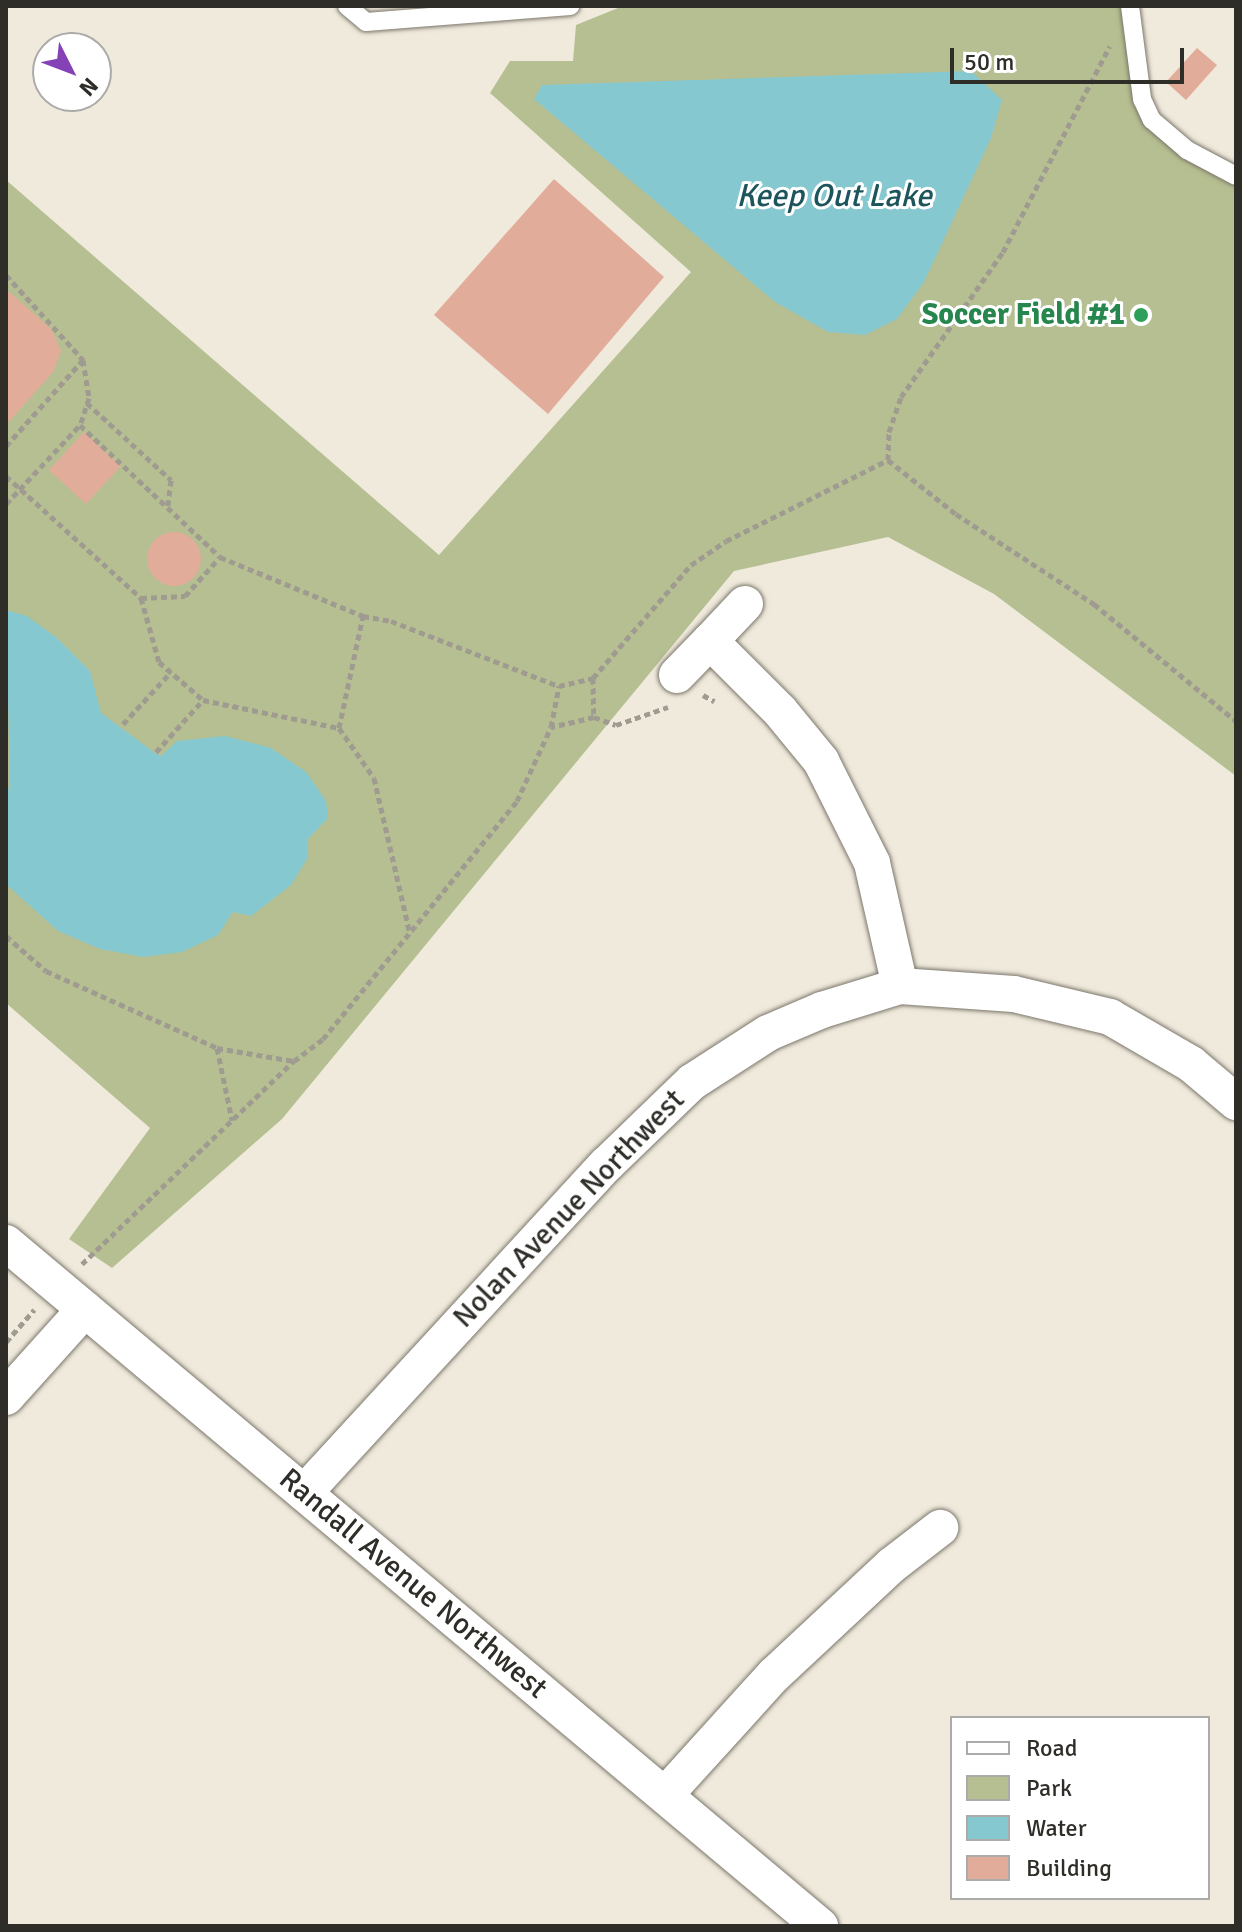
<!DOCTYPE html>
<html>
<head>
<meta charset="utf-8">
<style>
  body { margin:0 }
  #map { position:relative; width:1242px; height:1932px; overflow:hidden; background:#f0eadd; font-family:Signika,sans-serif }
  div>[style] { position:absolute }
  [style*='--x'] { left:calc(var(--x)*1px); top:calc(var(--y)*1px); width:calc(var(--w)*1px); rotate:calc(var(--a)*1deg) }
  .green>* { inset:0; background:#b6bf91 }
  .water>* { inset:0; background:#85c8d0 }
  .building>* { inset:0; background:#e2ac9a }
  .round { border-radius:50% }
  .path>* { height:5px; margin-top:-2.5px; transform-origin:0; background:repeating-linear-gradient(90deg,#9f9b91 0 6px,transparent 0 10px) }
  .roads { filter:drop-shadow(0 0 2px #7c776b) drop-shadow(0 0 2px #7c776b) }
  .lane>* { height:18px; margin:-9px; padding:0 9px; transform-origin:9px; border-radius:9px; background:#fff }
  .street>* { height:36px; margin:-18px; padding:0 18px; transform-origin:18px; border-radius:18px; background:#fff }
  .dots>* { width:22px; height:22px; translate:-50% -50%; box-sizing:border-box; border:4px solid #fff; border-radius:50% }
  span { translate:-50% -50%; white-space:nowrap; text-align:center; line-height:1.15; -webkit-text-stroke:6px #fff; paint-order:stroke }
  .leisure-label { font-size:30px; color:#27864d; font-weight:700 }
  .right { translate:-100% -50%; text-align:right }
  .street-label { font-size:30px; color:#2f2d28 }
  .water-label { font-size:32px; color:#1c555b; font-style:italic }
  .frame { position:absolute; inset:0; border:8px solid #2f2d28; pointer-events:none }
  .legend { position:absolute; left:950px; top:1716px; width:260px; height:184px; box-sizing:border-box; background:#fff; border:2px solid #acaba9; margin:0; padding:10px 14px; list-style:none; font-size:24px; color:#2f2d28 }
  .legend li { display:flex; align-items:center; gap:16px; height:40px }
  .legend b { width:40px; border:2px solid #acaba9 }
  .north { position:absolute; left:32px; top:32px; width:80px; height:80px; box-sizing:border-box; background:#fff; border:2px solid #acaba9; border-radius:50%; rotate:132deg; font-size:22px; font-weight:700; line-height:32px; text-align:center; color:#2f2d28 }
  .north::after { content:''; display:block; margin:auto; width:28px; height:36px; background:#8542b7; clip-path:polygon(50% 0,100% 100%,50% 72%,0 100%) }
  .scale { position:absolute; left:950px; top:48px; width:234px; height:36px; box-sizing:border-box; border:4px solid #2f2d28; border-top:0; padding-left:10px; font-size:24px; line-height:28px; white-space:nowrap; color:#2f2d28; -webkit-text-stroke:6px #fff; paint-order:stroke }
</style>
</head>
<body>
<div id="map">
  <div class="green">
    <div style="clip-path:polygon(623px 6px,1130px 6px,1152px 120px,1236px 176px,1236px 776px,994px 594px,888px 537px,734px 571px,282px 1119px,112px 1268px,69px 1239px,150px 1128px,6px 1003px,6px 180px,439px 555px,691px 272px,490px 93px,510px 61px,573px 61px,576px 25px)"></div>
  </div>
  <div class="water">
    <div style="clip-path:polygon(971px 71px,1002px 100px,991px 138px,924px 282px,897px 319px,865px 335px,828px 332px,775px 302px,534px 99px,542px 85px)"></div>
    <div style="clip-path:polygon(6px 610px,27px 616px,57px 638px,90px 671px,101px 713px,155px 753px,161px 756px,177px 741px,225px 736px,271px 748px,306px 772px,326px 801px,328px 818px,308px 839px,307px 859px,291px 885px,251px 916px,233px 912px,218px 935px,182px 952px,143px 957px,100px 949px,58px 931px,6px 884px,6px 791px,10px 787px)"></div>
  </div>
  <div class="building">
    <div style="clip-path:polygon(1197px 48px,1217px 65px,1186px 100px,1166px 82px)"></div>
    <div style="clip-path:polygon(554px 179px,664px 277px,548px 414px,434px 315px)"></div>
    <div style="clip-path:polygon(6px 289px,51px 329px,61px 351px,53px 372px,6px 425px)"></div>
    <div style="clip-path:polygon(84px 432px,121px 466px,86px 504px,49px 470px)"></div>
    <div class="round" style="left:147px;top:532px;width:54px;height:54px"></div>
  </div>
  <div class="path">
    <div style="--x:6;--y:275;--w:115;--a:47.8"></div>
    <div style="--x:83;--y:360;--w:38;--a:81"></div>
    <div style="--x:89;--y:398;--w:28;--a:108"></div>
    <div style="--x:80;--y:425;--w:192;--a:43.3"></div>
    <div style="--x:220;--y:557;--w:155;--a:22.4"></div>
    <div style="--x:363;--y:616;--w:28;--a:10"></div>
    <div style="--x:391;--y:621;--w:180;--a:21.2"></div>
    <div style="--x:87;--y:403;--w:114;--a:42.5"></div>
    <div style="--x:171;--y:480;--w:26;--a:97"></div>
    <div style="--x:6;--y:446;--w:115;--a:-48.2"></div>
    <div style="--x:888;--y:460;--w:28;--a:-88"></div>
    <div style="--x:889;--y:432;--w:37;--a:-71"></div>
    <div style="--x:901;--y:397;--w:177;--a:-54.9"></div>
    <div style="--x:1003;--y:252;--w:232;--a:-62.6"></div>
    <div style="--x:6;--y:476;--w:182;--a:42.1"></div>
    <div style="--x:141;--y:598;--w:66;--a:74.3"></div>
    <div style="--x:159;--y:662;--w:58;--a:40.8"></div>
    <div style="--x:203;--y:700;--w:139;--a:11.6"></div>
    <div style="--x:339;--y:728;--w:61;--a:55"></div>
    <div style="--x:374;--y:778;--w:160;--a:77"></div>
    <div style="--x:6;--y:504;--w:108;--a:-46.9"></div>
    <div style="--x:141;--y:598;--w:44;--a:-2.6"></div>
    <div style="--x:185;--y:596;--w:52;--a:-48.1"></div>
    <div style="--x:593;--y:678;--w:150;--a:-49.1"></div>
    <div style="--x:691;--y:565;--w:42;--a:-34.4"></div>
    <div style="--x:726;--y:541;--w:181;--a:-26.6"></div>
    <div style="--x:888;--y:460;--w:87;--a:38.5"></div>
    <div style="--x:956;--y:514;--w:165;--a:33.1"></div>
    <div style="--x:1094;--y:604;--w:184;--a:39.5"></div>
    <div style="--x:703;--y:695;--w:13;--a:29"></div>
    <div style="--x:594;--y:717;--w:23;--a:20"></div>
    <div style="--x:616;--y:725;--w:55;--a:-19.1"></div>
    <div style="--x:123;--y:724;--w:69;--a:-47.3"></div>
    <div style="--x:339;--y:728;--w:115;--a:-77.9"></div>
    <div style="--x:156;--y:752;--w:70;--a:-47.9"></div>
    <div style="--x:6;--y:936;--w:53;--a:41.2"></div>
    <div style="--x:46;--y:971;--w:188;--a:24.2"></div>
    <div style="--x:217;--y:1048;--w:78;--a:9.6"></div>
    <div style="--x:217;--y:1048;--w:74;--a:78.2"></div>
    <div style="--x:82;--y:1264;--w:294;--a:-43.8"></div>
    <div style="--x:294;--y:1061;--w:36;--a:-37"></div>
    <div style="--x:323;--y:1039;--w:307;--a:-50.8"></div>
    <div style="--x:517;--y:801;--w:81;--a:-65.3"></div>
    <div style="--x:551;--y:727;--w:42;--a:-79"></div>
    <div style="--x:559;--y:686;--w:35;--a:-13"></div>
    <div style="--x:593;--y:678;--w:39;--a:89"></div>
    <div style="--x:594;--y:717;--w:44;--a:166.9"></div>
    <div style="--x:6;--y:1342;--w:43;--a:-48.8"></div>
  </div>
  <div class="roads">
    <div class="lane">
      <div style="--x:347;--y:6;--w:25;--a:40"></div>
      <div style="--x:366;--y:22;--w:205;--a:-4.5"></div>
      <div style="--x:1130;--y:6;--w:94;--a:82.6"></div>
      <div style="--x:1142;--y:99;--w:23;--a:65"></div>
      <div style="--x:1152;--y:120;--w:46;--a:40.6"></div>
      <div style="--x:1187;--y:150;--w:55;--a:28"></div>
    </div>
    <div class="street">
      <div style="--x:710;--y:641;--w:51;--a:-46.6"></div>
      <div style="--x:677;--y:675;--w:47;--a:-45.9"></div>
      <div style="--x:710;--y:641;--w:99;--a:45"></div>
      <div style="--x:780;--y:711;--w:65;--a:50.6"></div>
      <div style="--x:821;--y:761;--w:114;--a:63.4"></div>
      <div style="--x:872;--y:863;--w:126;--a:77.2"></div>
      <div style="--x:6;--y:1243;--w:1063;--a:40"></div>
      <div style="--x:6;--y:1397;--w:118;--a:-48.1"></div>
      <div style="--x:304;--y:1493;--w:447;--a:-47.4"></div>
      <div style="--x:607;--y:1164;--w:118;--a:-44"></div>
      <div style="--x:692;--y:1082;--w:90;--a:-32.8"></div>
      <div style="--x:768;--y:1033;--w:59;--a:-23.1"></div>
      <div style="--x:822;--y:1010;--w:82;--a:-17.1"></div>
      <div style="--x:900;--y:986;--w:114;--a:4"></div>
      <div style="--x:1014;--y:994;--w:99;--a:13.5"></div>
      <div style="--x:1110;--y:1017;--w:94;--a:30.1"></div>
      <div style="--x:1191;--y:1064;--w:59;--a:40.2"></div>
      <div style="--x:665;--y:1795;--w:162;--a:-47.8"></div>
      <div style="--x:774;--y:1675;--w:161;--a:-43"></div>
      <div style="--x:892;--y:1565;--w:61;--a:-37.6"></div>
    </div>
  </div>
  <div class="dots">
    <div style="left:1141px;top:315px;background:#2e9e5b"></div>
  </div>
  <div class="leisure-label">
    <span class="right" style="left:1125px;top:315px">Soccer Field #1</span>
  </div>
  <div class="street-label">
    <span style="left:569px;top:1209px;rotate:-46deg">Nolan Avenue Northwest</span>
    <span style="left:413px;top:1584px;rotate:40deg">Randall Avenue Northwest</span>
  </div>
  <div class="water-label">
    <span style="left:834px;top:196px">Keep Out Lake</span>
  </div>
  <div class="frame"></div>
  <ul class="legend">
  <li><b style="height:10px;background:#fff"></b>Road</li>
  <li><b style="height:22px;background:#b6bf91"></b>Park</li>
  <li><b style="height:22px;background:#85c8d0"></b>Water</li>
  <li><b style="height:22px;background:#e2ac9a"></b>Building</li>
  </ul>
  <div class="north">N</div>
  <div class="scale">50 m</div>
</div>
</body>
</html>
